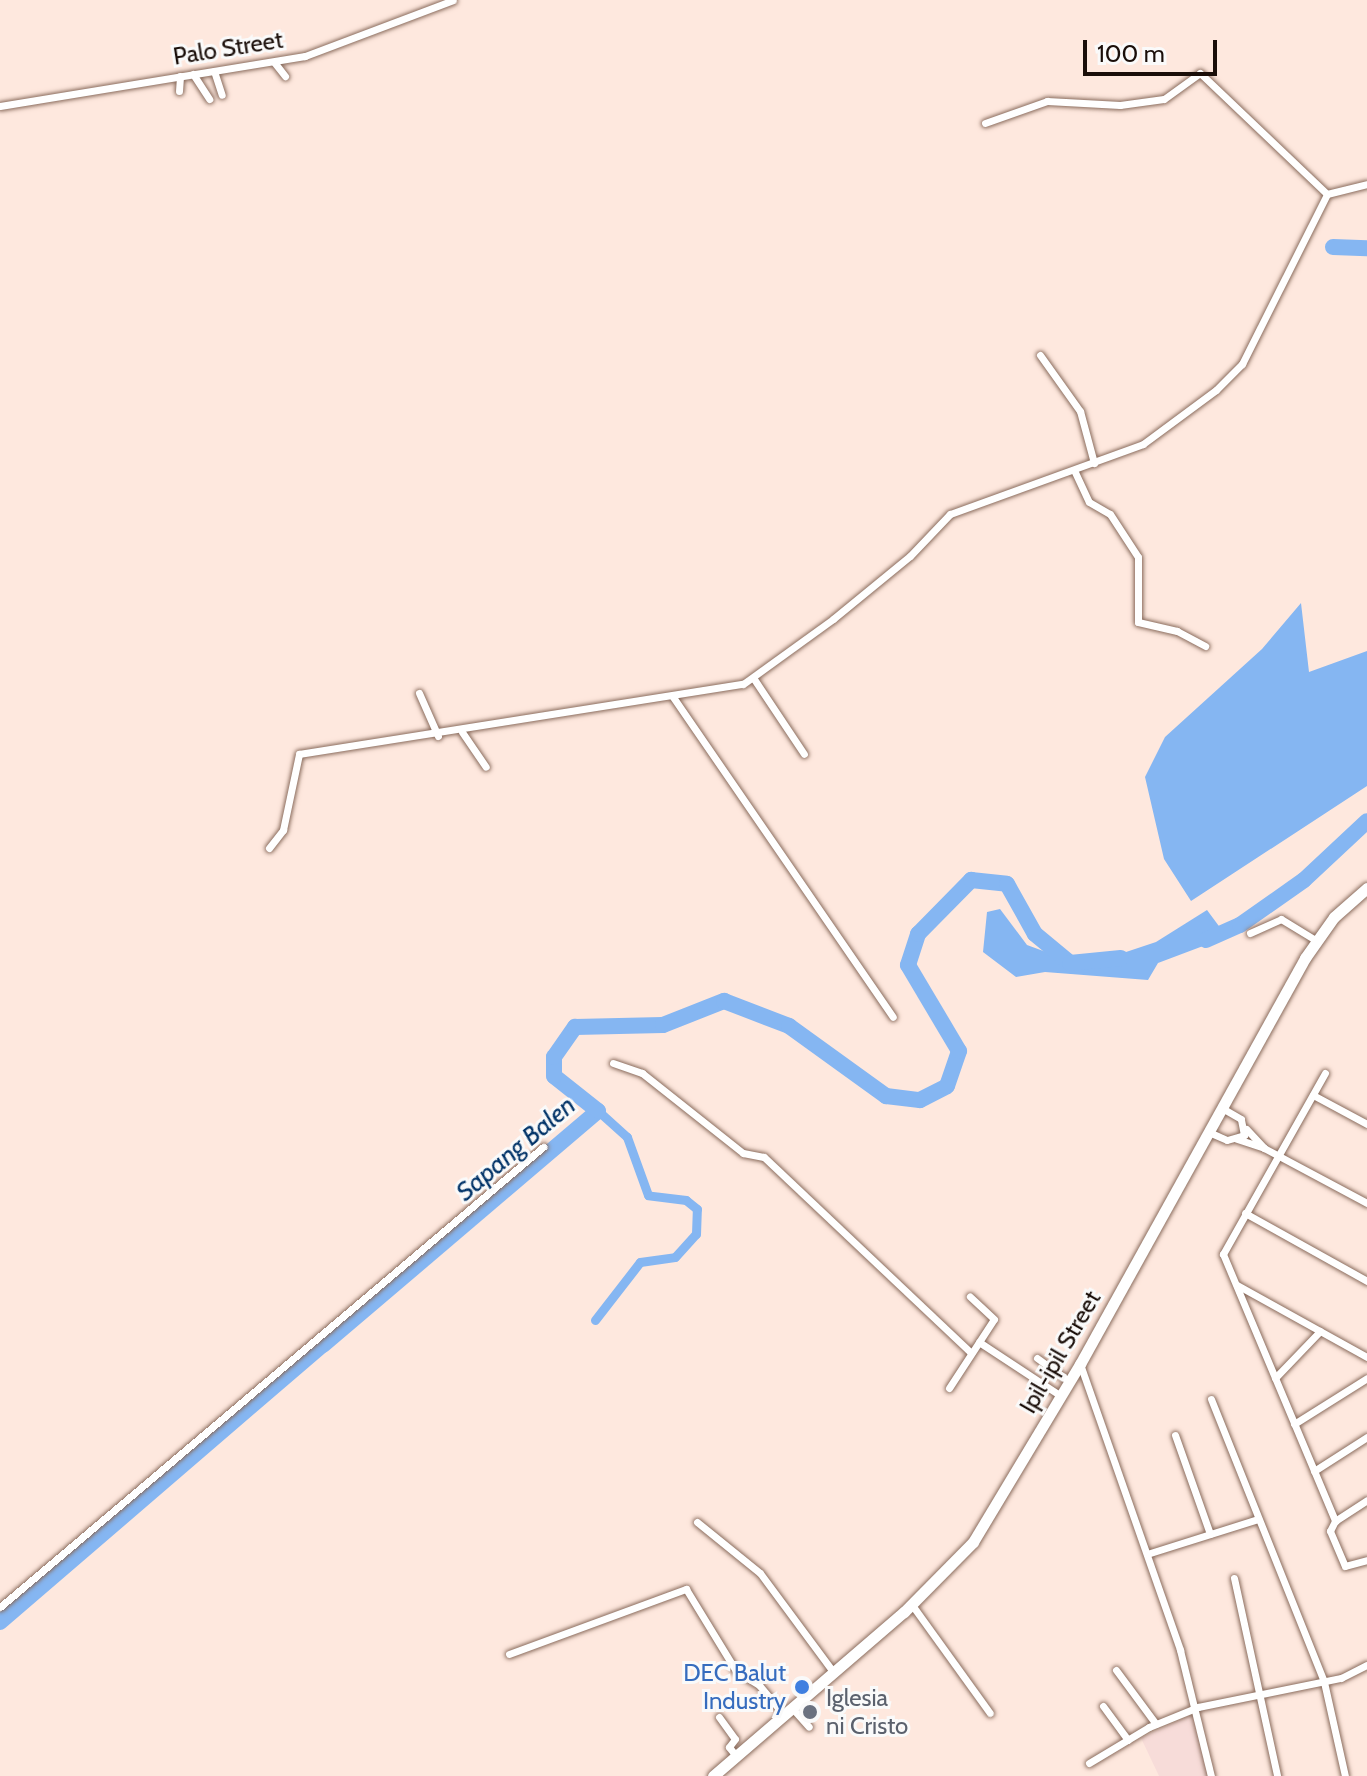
<!DOCTYPE html>
<html>
<head>
<meta charset="utf-8">
<style>
  body { margin:0 }
  #map { position:relative; width:1367px; height:1776px; overflow:hidden; background:#fee8de; font-family:Cabin,sans-serif }
  div>[style] { position:absolute }
  [style*='--x'] { left:calc(var(--x)*1px); top:calc(var(--y)*1px); width:calc(var(--w)*1px); rotate:calc(var(--a)*1deg) }
  .education>* { inset:0; background:#f7dcd9 }
  .water>* { inset:0; background:#85b6f2 }
  .stream>* { height:3px; margin:-1.5px; padding:0 1.5px; transform-origin:1.5px; border-radius:1.5px; background:#85b6f2 }
  .canal>* { height:9px; margin:-4.5px; padding:0 4.5px; transform-origin:4.5px; border-radius:4.5px; background:#85b6f2 }
  .river>* { height:16px; margin:-8px; padding:0 8px; transform-origin:8px; border-radius:8px; background:#85b6f2 }
  .roads { filter:drop-shadow(0 0 2px #8a6c5d) drop-shadow(0 0 2px #8a6c5d) }
  .street>* { height:7px; margin:-3.5px; padding:0 3.5px; transform-origin:3.5px; border-radius:3.5px; background:#fff }
  .secondary>* { height:11px; margin:-5.5px; padding:0 5.5px; transform-origin:5.5px; border-radius:5.5px; background:#fff }
  .dots>* { width:22px; height:22px; translate:-50% -50%; box-sizing:border-box; border:4px solid #fafafa; border-radius:50% }
  span { translate:-50% -50%; white-space:nowrap; text-align:center; line-height:1.15; -webkit-text-stroke:6px #fafafa; paint-order:stroke }
  .street-label { font-size:24px; color:#1a0e09 }
  .shop-label { font-size:24px; color:#366cbe }
  .right { translate:-100% -50%; text-align:right }
  .worship-label { font-size:24px; color:#5b616d }
  .left { translate:0 -50%; text-align:left }
  .water-label { font-size:26px; color:#003267; font-style:italic }
  .scale { position:absolute; left:1083px; top:40px; width:134px; height:36px; box-sizing:border-box; border:4px solid #1a0e09; border-top:0; padding-left:10px; font-size:24px; line-height:28px; white-space:nowrap; color:#1a0e09; -webkit-text-stroke:6px #fafafa; paint-order:stroke }
</style>
</head>
<body>
<div id="map">
  <div class="education">
    <div style="clip-path:polygon(1195px 1713px,1208px 1776px,1159px 1776px,1141px 1738px)"></div>
  </div>
  <div class="water">
    <div style="clip-path:polygon(1301px 603px,1309px 672px,1367px 651px,1367px 786px,1191px 901px,1164px 859px,1145px 777px,1165px 737px,1262px 649px)"></div>
    <div style="clip-path:polygon(1000px 909px,1027px 945px,1084px 966px,1156px 942px,1207px 910px,1227px 937px,1158px 963px,1148px 980px,1045px 972px,1016px 977px,983px 952px,987px 912px)"></div>
  </div>
  <div class="stream">
    <div style="--x:552;--y:1077;--w:2;--a:-27"></div>
  </div>
  <div class="canal">
    <div style="--x:595;--y:1320;--w:73;--a:-52.2"></div>
    <div style="--x:640;--y:1262;--w:35;--a:-8"></div>
    <div style="--x:675;--y:1257;--w:31;--a:-48"></div>
    <div style="--x:696;--y:1234;--w:25;--a:-88"></div>
    <div style="--x:697;--y:1209;--w:14;--a:-141"></div>
    <div style="--x:686;--y:1200;--w:38;--a:-173"></div>
    <div style="--x:648;--y:1195;--w:62;--a:-109.9"></div>
    <div style="--x:627;--y:1137;--w:39;--a:-138"></div>
  </div>
  <div class="river">
    <div style="--x:1333;--y:247;--w:34;--a:2"></div>
    <div style="--x:1206;--y:940;--w:37;--a:-24"></div>
    <div style="--x:1240;--y:925;--w:78;--a:-35.1"></div>
    <div style="--x:1304;--y:880;--w:86;--a:-43.1"></div>
    <div style="--x:323;--y:1345;--w:361;--a:-40.4"></div>
    <div style="--x:598;--y:1111;--w:56;--a:-141.5"></div>
    <div style="--x:554;--y:1076;--w:19;--a:-90"></div>
    <div style="--x:554;--y:1057;--w:37;--a:-55"></div>
    <div style="--x:575;--y:1027;--w:88;--a:-1.3"></div>
    <div style="--x:663;--y:1025;--w:66;--a:-21.5"></div>
    <div style="--x:724;--y:1001;--w:70;--a:21"></div>
    <div style="--x:789;--y:1026;--w:120;--a:35.8"></div>
    <div style="--x:886;--y:1096;--w:34;--a:7"></div>
    <div style="--x:920;--y:1100;--w:30;--a:-27"></div>
    <div style="--x:947;--y:1086;--w:37;--a:-71"></div>
    <div style="--x:959;--y:1051;--w:100;--a:-120.7"></div>
    <div style="--x:908;--y:965;--w:33;--a:-72"></div>
    <div style="--x:918;--y:934;--w:76;--a:-45.5"></div>
    <div style="--x:971;--y:880;--w:36;--a:6"></div>
    <div style="--x:1007;--y:884;--w:57;--a:60.8"></div>
    <div style="--x:1035;--y:934;--w:45;--a:39.6"></div>
    <div style="--x:1070;--y:963;--w:51;--a:-5.6"></div>
    <div style="--x:0;--y:1622;--w:422;--a:-40.7"></div>
  </div>
  <div class="roads">
    <div class="street">
      <div style="--x:274;--y:62;--w:18;--a:52"></div>
      <div style="--x:214;--y:71;--w:25;--a:72"></div>
      <div style="--x:193;--y:74;--w:30;--a:57"></div>
      <div style="--x:179;--y:91;--w:15;--a:-86"></div>
      <div style="--x:0;--y:106;--w:309;--a:-9.3"></div>
      <div style="--x:305;--y:56;--w:158;--a:-20.7"></div>
      <div style="--x:985;--y:123;--w:66;--a:-19.5"></div>
      <div style="--x:1047;--y:101;--w:73;--a:3.1"></div>
      <div style="--x:1120;--y:105;--w:44;--a:-7.8"></div>
      <div style="--x:1164;--y:99;--w:44;--a:-35.8"></div>
      <div style="--x:1200;--y:73;--w:175;--a:43.6"></div>
      <div style="--x:1327;--y:194;--w:41;--a:-14"></div>
      <div style="--x:1040;--y:355;--w:69;--a:54.5"></div>
      <div style="--x:1080;--y:411;--w:54;--a:74.9"></div>
      <div style="--x:1074;--y:470;--w:35;--a:65"></div>
      <div style="--x:1089;--y:502;--w:24;--a:30"></div>
      <div style="--x:1110;--y:514;--w:51;--a:56.9"></div>
      <div style="--x:1138;--y:557;--w:65;--a:90"></div>
      <div style="--x:1138;--y:622;--w:40;--a:13"></div>
      <div style="--x:1177;--y:631;--w:32;--a:28"></div>
      <div style="--x:754;--y:679;--w:90;--a:56.3"></div>
      <div style="--x:419;--y:693;--w:47;--a:66.2"></div>
      <div style="--x:673;--y:697;--w:388;--a:55.5"></div>
      <div style="--x:462;--y:732;--w:42;--a:55.6"></div>
      <div style="--x:269;--y:848;--w:23;--a:-52"></div>
      <div style="--x:283;--y:830;--w:78;--a:-78.1"></div>
      <div style="--x:299;--y:754;--w:449;--a:-9"></div>
      <div style="--x:743;--y:684;--w:111;--a:-35.8"></div>
      <div style="--x:833;--y:619;--w:99;--a:-39.3"></div>
      <div style="--x:910;--y:556;--w:58;--a:-46.4"></div>
      <div style="--x:950;--y:514;--w:205;--a:-19.9"></div>
      <div style="--x:1143;--y:444;--w:91;--a:-36.5"></div>
      <div style="--x:1216;--y:390;--w:37;--a:-45"></div>
      <div style="--x:1242;--y:364;--w:190;--a:-63.4"></div>
      <div style="--x:1250;--y:933;--w:34;--a:-24"></div>
      <div style="--x:1281;--y:919;--w:42;--a:31.4"></div>
      <div style="--x:613;--y:1063;--w:31;--a:19"></div>
      <div style="--x:642;--y:1073;--w:129;--a:38.4"></div>
      <div style="--x:743;--y:1153;--w:21;--a:11"></div>
      <div style="--x:764;--y:1157;--w:285;--a:43.4"></div>
      <div style="--x:1325;--y:1073;--w:208;--a:119.4"></div>
      <div style="--x:1223;--y:1254;--w:290;--a:67.2"></div>
      <div style="--x:1335;--y:1521;--w:11;--a:117"></div>
      <div style="--x:1330;--y:1531;--w:38;--a:67"></div>
      <div style="--x:1345;--y:1566;--w:23;--a:-15"></div>
      <div style="--x:1313;--y:1095;--w:61;--a:28.2"></div>
      <div style="--x:1211;--y:1133;--w:17;--a:24"></div>
      <div style="--x:1227;--y:1140;--w:18;--a:-16"></div>
      <div style="--x:1244;--y:1135;--w:16;--a:-101"></div>
      <div style="--x:1241;--y:1119;--w:20;--a:-150"></div>
      <div style="--x:1237;--y:1139;--w:28;--a:18"></div>
      <div style="--x:1264;--y:1148;--w:26;--a:-133"></div>
      <div style="--x:1264;--y:1148;--w:117;--a:28.1"></div>
      <div style="--x:1245;--y:1213;--w:140;--a:29.1"></div>
      <div style="--x:1237;--y:1285;--w:149;--a:29"></div>
      <div style="--x:979;--y:1342;--w:98;--a:33.4"></div>
      <div style="--x:1037;--y:1358;--w:41;--a:36"></div>
      <div style="--x:1080;--y:1364;--w:303;--a:70.7"></div>
      <div style="--x:1180;--y:1650;--w:130;--a:76.2"></div>
      <div style="--x:1275;--y:1378;--w:65;--a:-46.2"></div>
      <div style="--x:949;--y:1388;--w:82;--a:-56.9"></div>
      <div style="--x:994;--y:1319;--w:33;--a:-137"></div>
      <div style="--x:1211;--y:1399;--w:305;--a:68.2"></div>
      <div style="--x:1324;--y:1682;--w:96;--a:77.4"></div>
      <div style="--x:1294;--y:1424;--w:86;--a:-32.2"></div>
      <div style="--x:1175;--y:1435;--w:105;--a:70.5"></div>
      <div style="--x:1314;--y:1471;--w:63;--a:-32.7"></div>
      <div style="--x:1335;--y:1521;--w:38;--a:-33"></div>
      <div style="--x:697;--y:1522;--w:81;--a:39"></div>
      <div style="--x:760;--y:1573;--w:124;--a:53.5"></div>
      <div style="--x:1147;--y:1554;--w:116;--a:-17.5"></div>
      <div style="--x:1234;--y:1578;--w:203;--a:77.7"></div>
      <div style="--x:912;--y:1605;--w:133;--a:54.2"></div>
      <div style="--x:0;--y:1607;--w:712;--a:-40.27"></div>
      <div style="--x:509;--y:1654;--w:189;--a:-20.2"></div>
      <div style="--x:686;--y:1589;--w:96;--a:58.6"></div>
      <div style="--x:736;--y:1671;--w:27;--a:31"></div>
      <div style="--x:759;--y:1685;--w:39;--a:50"></div>
      <div style="--x:1116;--y:1670;--w:67;--a:53.5"></div>
      <div style="--x:1103;--y:1706;--w:42;--a:53.7"></div>
      <div style="--x:792;--y:1708;--w:25;--a:48"></div>
      <div style="--x:719;--y:1717;--w:27;--a:54"></div>
      <div style="--x:735;--y:1739;--w:10;--a:127"></div>
      <div style="--x:729;--y:1747;--w:11;--a:52"></div>
      <div style="--x:1089;--y:1763;--w:70;--a:-31"></div>
      <div style="--x:1149;--y:1727;--w:53;--a:-22.2"></div>
      <div style="--x:1198;--y:1707;--w:146;--a:-11.5"></div>
      <div style="--x:1341;--y:1678;--w:29;--a:-27"></div>
    </div>
    <div class="secondary">
      <div style="--x:713;--y:1776;--w:252;--a:-40.7"></div>
      <div style="--x:904;--y:1612;--w:98;--a:-45.4"></div>
      <div style="--x:973;--y:1542;--w:208;--a:-59"></div>
      <div style="--x:1080;--y:1364;--w:464;--a:-61"></div>
      <div style="--x:1305;--y:958;--w:50;--a:-54.7"></div>
      <div style="--x:1334;--y:917;--w:44;--a:-41.3"></div>
    </div>
  </div>
  <div class="dots">
    <div style="left:802px;top:1687px;background:#3f7fe0"></div>
    <div style="left:810px;top:1712px;background:#6b7280"></div>
  </div>
  <div class="street-label">
    <span style="left:228px;top:48px;rotate:-9deg">Palo Street</span>
    <span style="left:1060px;top:1352px;rotate:-60deg">Ipil-ipil Street</span>
  </div>
  <div class="shop-label">
    <span class="right" style="left:786px;top:1687px">DEC Balut<br>Industry</span>
  </div>
  <div class="worship-label">
    <span class="left" style="left:826px;top:1712px">Iglesia<br>ni Cristo</span>
  </div>
  <div class="water-label">
    <span style="left:516px;top:1149px;rotate:-40deg">Sapang Balen</span>
  </div>
  <div class="scale">100 m</div>
</div>
</body>
</html>
